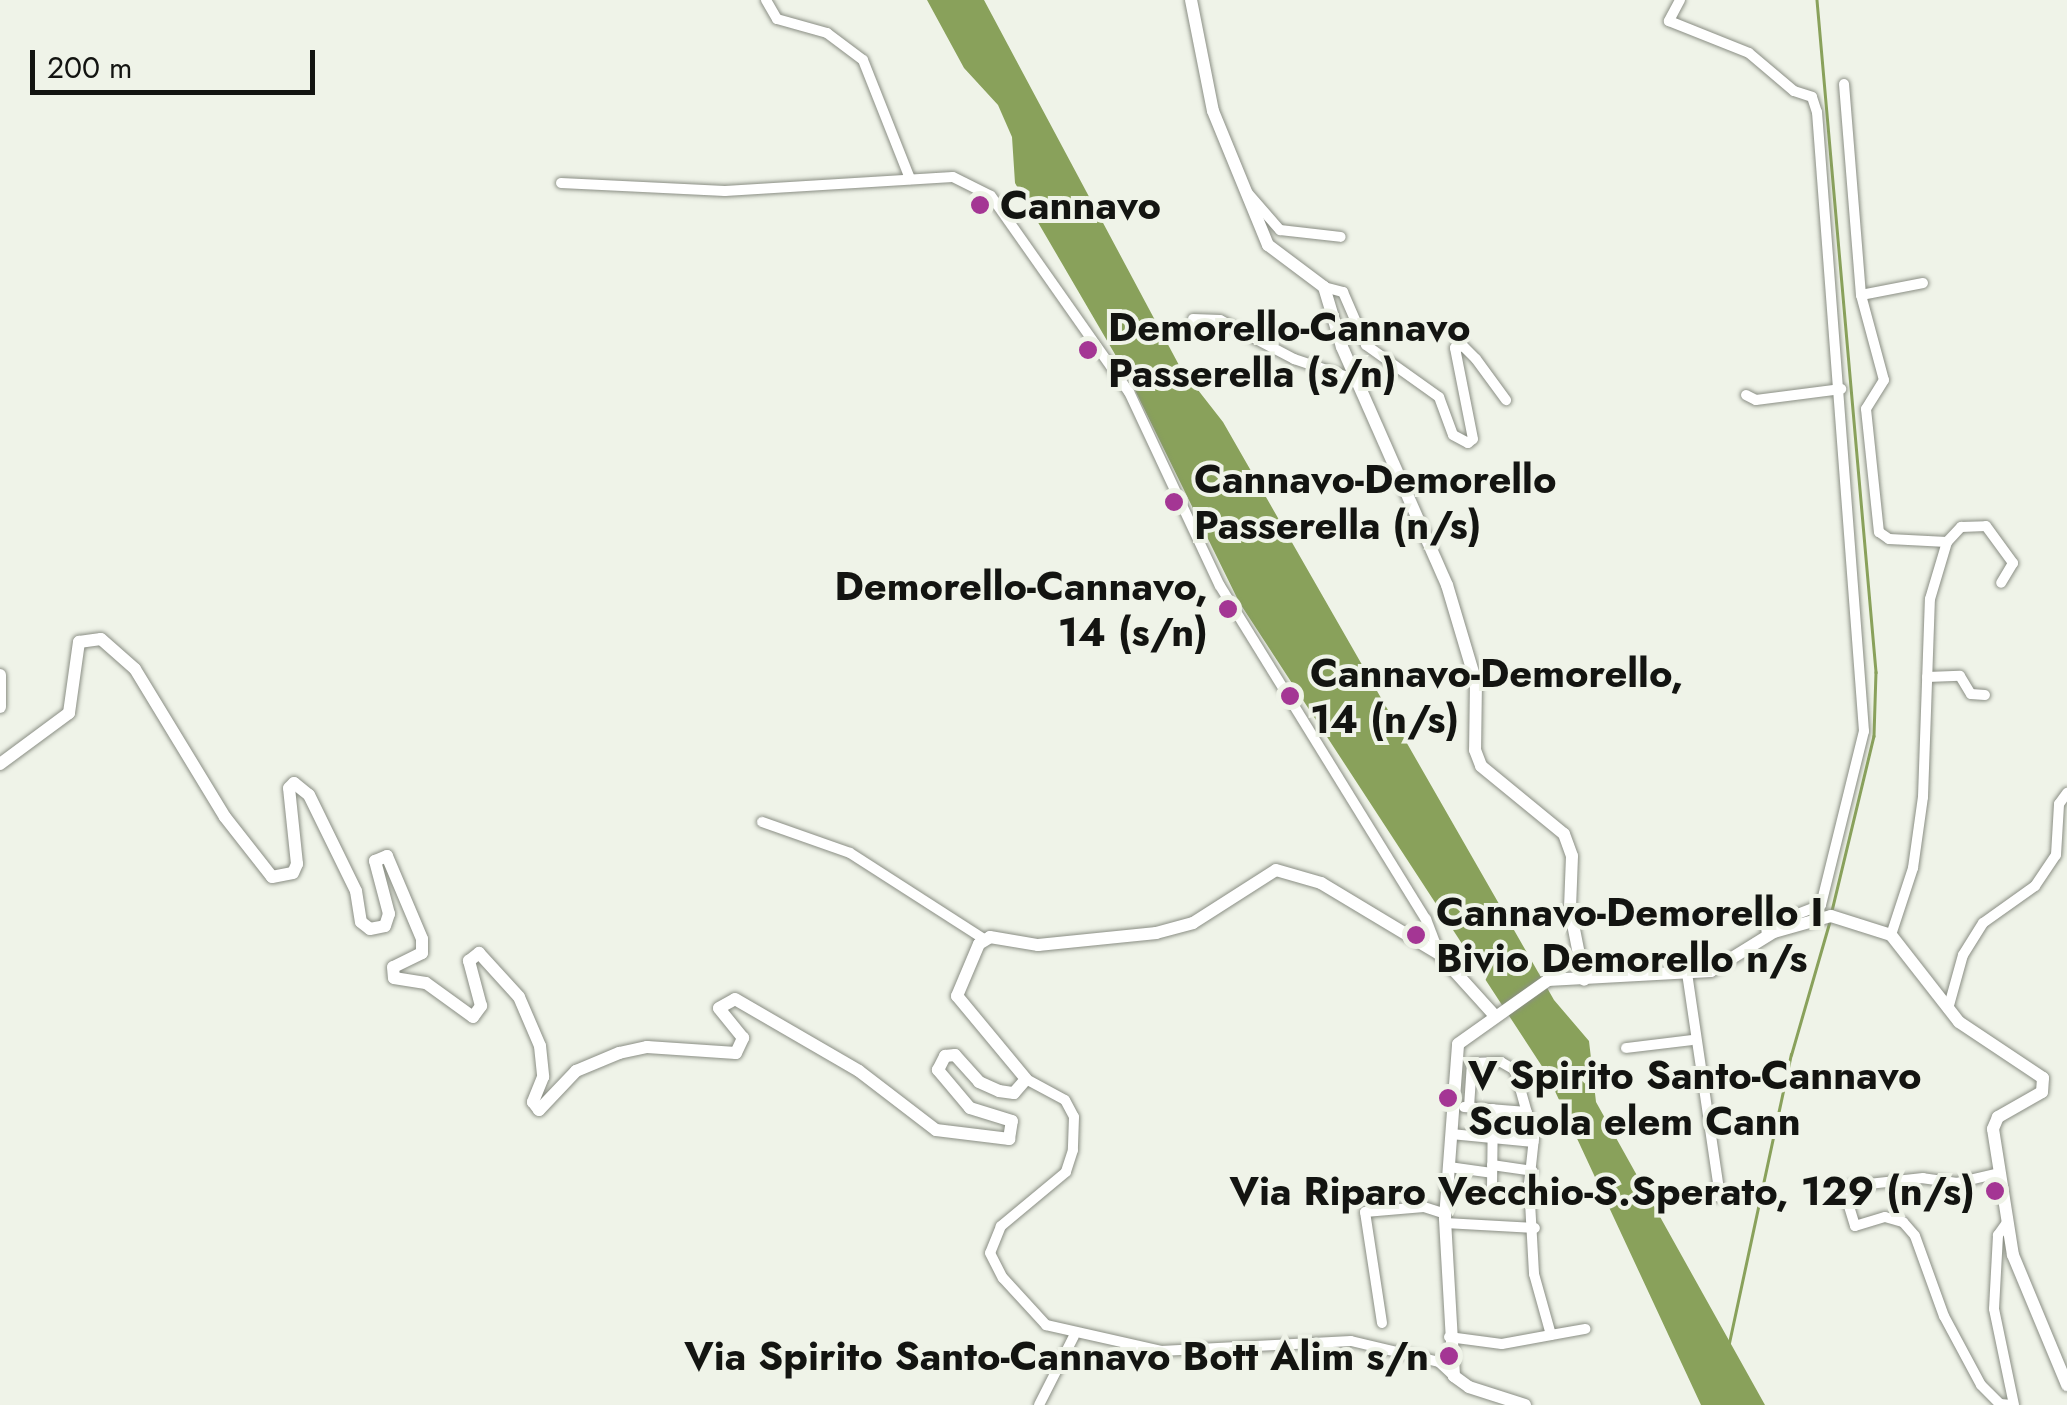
<!DOCTYPE html>
<html>
<head>
<meta charset="utf-8">
<style>
  body { margin:0 }
  #map { position:relative; width:2067px; height:1405px; overflow:hidden; background:#eff3e8; font-family:Jost,sans-serif }
  div>[style] { position:absolute }
  [style*='--x'] { left:calc(var(--x)*1px); top:calc(var(--y)*1px); width:calc(var(--w)*1px); rotate:calc(var(--a)*1deg) }
  .water>* { inset:0; background:#89a15b }
  .stream>* { height:2.5px; margin:-1.25px; padding:0 1.25px; transform-origin:1.25px; border-radius:1.25px; background:#89a15b }
  .roads { filter:drop-shadow(0 0 2px #8a8e84) drop-shadow(0 0 2px #8a8e84) }
  .minor>* { height:10px; margin:-5px; padding:0 5px; transform-origin:5px; border-radius:5px; background:#fff }
  .tertiary>* { height:12px; margin:-6px; padding:0 6px; transform-origin:6px; border-radius:6px; background:#fff }
  .dots>* { width:28px; height:28px; translate:-50% -50%; box-sizing:border-box; border:5px solid #eff3e8; border-radius:50% }
  span { translate:-50% -50%; white-space:nowrap; text-align:center; line-height:1.15; -webkit-text-stroke:8px #eff3e8; paint-order:stroke }
  .poi-label { font-size:40px; color:#131411; font-weight:700 }
  .left { translate:0 -50%; text-align:left }
  .right { translate:-100% -50%; text-align:right }
  .scale { position:absolute; left:30px; top:50px; width:285px; height:45px; box-sizing:border-box; border:5px solid #131411; border-top:0; padding-left:12px; font-size:30px; line-height:35px; white-space:nowrap; color:#131411; -webkit-text-stroke:8px #eff3e8; paint-order:stroke }
</style>
</head>
<body>
<div id="map">
  <div class="water">
    <div style="clip-path:polygon(927px 0,984px 0,1180px 367px,1223px 422px,1554px 1000px,1589px 1041px,1596px 1102px,1765px 1405px,1701px 1405px,1547px 1074px,1239px 602px,1130px 380px,1015px 183px,1012px 137px,998px 105px,964px 68px)"></div>
  </div>
  <div class="stream">
    <div style="--x:1817;--y:0;--w:675;--a:84.98"></div>
    <div style="--x:1876;--y:672;--w:64;--a:91.8"></div>
    <div style="--x:1874;--y:736;--w:180;--a:103.5"></div>
    <div style="--x:1729;--y:1343;--w:295;--a:-77.9"></div>
    <div style="--x:1791;--y:1055;--w:137;--a:-73.9"></div>
  </div>
  <div class="roads">
    <div class="minor">
      <div style="--x:766;--y:0;--w:22;--a:60"></div>
      <div style="--x:777;--y:19;--w:52;--a:15.6"></div>
      <div style="--x:827;--y:33;--w:45;--a:36.9"></div>
      <div style="--x:863;--y:60;--w:128;--a:68.4"></div>
      <div style="--x:1680;--y:0;--w:24;--a:118"></div>
      <div style="--x:1669;--y:21;--w:86;--a:21.8"></div>
      <div style="--x:1749;--y:53;--w:59;--a:40.2"></div>
      <div style="--x:1794;--y:91;--w:19;--a:18"></div>
      <div style="--x:1812;--y:97;--w:16;--a:72"></div>
      <div style="--x:1817;--y:112;--w:621;--a:85.66"></div>
      <div style="--x:1864;--y:731;--w:179;--a:103.9"></div>
      <div style="--x:1821;--y:905;--w:59;--a:159.1"></div>
      <div style="--x:1766;--y:926;--w:10;--a:84"></div>
      <div style="--x:1844;--y:84;--w:212;--a:85.4"></div>
      <div style="--x:561;--y:183;--w:164;--a:2.8"></div>
      <div style="--x:725;--y:191;--w:228;--a:-3.5"></div>
      <div style="--x:953;--y:177;--w:42;--a:26.6"></div>
      <div style="--x:991;--y:196;--w:240;--a:54.9"></div>
      <div style="--x:1129;--y:392;--w:214;--a:64.9"></div>
      <div style="--x:1220;--y:586;--w:392;--a:58.3"></div>
      <div style="--x:1426;--y:919;--w:36;--a:69"></div>
      <div style="--x:1246;--y:191;--w:52;--a:48.9"></div>
      <div style="--x:1280;--y:230;--w:61;--a:6.5"></div>
      <div style="--x:1923;--y:283;--w:63;--a:169"></div>
      <div style="--x:1861;--y:295;--w:88;--a:74.9"></div>
      <div style="--x:1884;--y:380;--w:34;--a:122"></div>
      <div style="--x:1866;--y:409;--w:124;--a:84"></div>
      <div style="--x:1879;--y:532;--w:12;--a:35"></div>
      <div style="--x:1889;--y:539;--w:58;--a:3"></div>
      <div style="--x:1324;--y:287;--w:20;--a:15"></div>
      <div style="--x:1343;--y:292;--w:58;--a:66.5"></div>
      <div style="--x:1366;--y:345;--w:90;--a:35.5"></div>
      <div style="--x:1439;--y:397;--w:40;--a:69.8"></div>
      <div style="--x:1453;--y:435;--w:17;--a:28"></div>
      <div style="--x:1468;--y:443;--w:6;--a:-39"></div>
      <div style="--x:1473;--y:439;--w:93;--a:-101.2"></div>
      <div style="--x:1455;--y:348;--w:8;--a:-14"></div>
      <div style="--x:1463;--y:346;--w:18;--a:45"></div>
      <div style="--x:1476;--y:359;--w:51;--a:53.8"></div>
      <div style="--x:1193;--y:319;--w:27;--a:2"></div>
      <div style="--x:1220;--y:320;--w:84;--a:27.8"></div>
      <div style="--x:1294;--y:359;--w:65;--a:18.7"></div>
      <div style="--x:1746;--y:395;--w:11;--a:27"></div>
      <div style="--x:1756;--y:400;--w:86;--a:-7.4"></div>
      <div style="--x:1927;--y:677;--w:33;--a:-2"></div>
      <div style="--x:1960;--y:676;--w:21;--a:59"></div>
      <div style="--x:1971;--y:694;--w:14;--a:4"></div>
      <div style="--x:762;--y:822;--w:93;--a:19.4"></div>
      <div style="--x:850;--y:853;--w:159;--a:32.7"></div>
      <div style="--x:1891;--y:935;--w:71;--a:-71.8"></div>
      <div style="--x:1913;--y:868;--w:72;--a:-82"></div>
      <div style="--x:1923;--y:797;--w:198;--a:-88"></div>
      <div style="--x:1930;--y:599;--w:59;--a:-73.4"></div>
      <div style="--x:1947;--y:542;--w:21;--a:-47"></div>
      <div style="--x:1961;--y:527;--w:25;--a:-2"></div>
      <div style="--x:1986;--y:526;--w:46;--a:53.9"></div>
      <div style="--x:2013;--y:563;--w:23;--a:121"></div>
      <div style="--x:1687;--y:973;--w:225;--a:81.6"></div>
      <div style="--x:1720;--y:1196;--w:15;--a:176"></div>
      <div style="--x:1948;--y:1009;--w:56;--a:-74.5"></div>
      <div style="--x:1963;--y:955;--w:38;--a:-58"></div>
      <div style="--x:1983;--y:923;--w:64;--a:-35.4"></div>
      <div style="--x:2035;--y:886;--w:37;--a:-56"></div>
      <div style="--x:2056;--y:855;--w:51;--a:-86.6"></div>
      <div style="--x:2059;--y:804;--w:14;--a:-54"></div>
      <div style="--x:1626;--y:1048;--w:66;--a:-6.9"></div>
      <div style="--x:1026;--y:1079;--w:44;--a:28.3"></div>
      <div style="--x:1065;--y:1100;--w:19;--a:62"></div>
      <div style="--x:1074;--y:1117;--w:33;--a:92"></div>
      <div style="--x:1073;--y:1150;--w:23;--a:108"></div>
      <div style="--x:1066;--y:1172;--w:85;--a:140.3"></div>
      <div style="--x:1001;--y:1226;--w:29;--a:112"></div>
      <div style="--x:990;--y:1253;--w:28;--a:63"></div>
      <div style="--x:1003;--y:1278;--w:64;--a:47.5"></div>
      <div style="--x:1046;--y:1325;--w:118;--a:12.7"></div>
      <div style="--x:1161;--y:1351;--w:190;--a:-3"></div>
      <div style="--x:1351;--y:1341;--w:90;--a:13.4"></div>
      <div style="--x:1439;--y:1362;--w:21;--a:43"></div>
      <div style="--x:1464;--y:1107;--w:63;--a:4.5"></div>
      <div style="--x:1469;--y:1107;--w:44;--a:-86.1"></div>
      <div style="--x:1472;--y:1063;--w:29;--a:-2"></div>
      <div style="--x:1501;--y:1062;--w:16;--a:30"></div>
      <div style="--x:1515;--y:1070;--w:71;--a:74.4"></div>
      <div style="--x:1534;--y:1138;--w:46;--a:96.2"></div>
      <div style="--x:1529;--y:1184;--w:90;--a:86.8"></div>
      <div style="--x:1534;--y:1274;--w:63;--a:74.4"></div>
      <div style="--x:1551;--y:1335;--w:35;--a:-10"></div>
      <div style="--x:1451;--y:1134;--w:83;--a:5.5"></div>
      <div style="--x:1492;--y:1165;--w:41;--a:8.3"></div>
      <div style="--x:1449;--y:1167;--w:43;--a:7.9"></div>
      <div style="--x:1999;--y:1173;--w:43;--a:166.6"></div>
      <div style="--x:1957;--y:1183;--w:34;--a:-172"></div>
      <div style="--x:1923;--y:1178;--w:73;--a:173.7"></div>
      <div style="--x:1850;--y:1186;--w:17;--a:97"></div>
      <div style="--x:1848;--y:1203;--w:24;--a:73"></div>
      <div style="--x:1855;--y:1226;--w:31;--a:-17"></div>
      <div style="--x:1885;--y:1217;--w:19;--a:16"></div>
      <div style="--x:1903;--y:1222;--w:18;--a:49"></div>
      <div style="--x:1915;--y:1236;--w:85;--a:70.1"></div>
      <div style="--x:1944;--y:1316;--w:78;--a:61.8"></div>
      <div style="--x:1981;--y:1385;--w:27;--a:45"></div>
      <div style="--x:2000;--y:1404;--w:12;--a:5"></div>
      <div style="--x:1492;--y:1187;--w:78;--a:-89.3"></div>
      <div style="--x:1445;--y:1223;--w:90;--a:3.2"></div>
      <div style="--x:2006;--y:1224;--w:14;--a:126"></div>
      <div style="--x:1998;--y:1235;--w:74;--a:93.1"></div>
      <div style="--x:1994;--y:1309;--w:98;--a:78.2"></div>
      <div style="--x:1382;--y:1323;--w:112;--a:-98.7"></div>
      <div style="--x:1365;--y:1212;--w:59;--a:-4.8"></div>
      <div style="--x:1424;--y:1207;--w:22;--a:18"></div>
      <div style="--x:1449;--y:1337;--w:53;--a:7.5"></div>
      <div style="--x:1502;--y:1344;--w:50;--a:-10.4"></div>
      <div style="--x:1039;--y:1405;--w:77;--a:-63.1"></div>
    </div>
    <div class="tertiary">
      <div style="--x:1191;--y:0;--w:113;--a:78.8"></div>
      <div style="--x:1213;--y:111;--w:145;--a:67.7"></div>
      <div style="--x:1268;--y:245;--w:70;--a:36.9"></div>
      <div style="--x:1324;--y:287;--w:63;--a:73.3"></div>
      <div style="--x:1342;--y:347;--w:260;--a:66.2"></div>
      <div style="--x:1447;--y:585;--w:101;--a:73.4"></div>
      <div style="--x:1476;--y:682;--w:68;--a:90.8"></div>
      <div style="--x:1475;--y:750;--w:17;--a:69"></div>
      <div style="--x:1481;--y:766;--w:107;--a:39.3"></div>
      <div style="--x:1564;--y:834;--w:23;--a:70"></div>
      <div style="--x:1572;--y:856;--w:53;--a:92.2"></div>
      <div style="--x:1570;--y:909;--w:72;--a:78.8"></div>
      <div style="--x:0;--y:675;--w:32;--a:90"></div>
      <div style="--x:0;--y:764;--w:86;--a:-36.5"></div>
      <div style="--x:69;--y:713;--w:72;--a:-82"></div>
      <div style="--x:79;--y:642;--w:22;--a:-8"></div>
      <div style="--x:101;--y:639;--w:45;--a:41.4"></div>
      <div style="--x:135;--y:669;--w:173;--a:58.7"></div>
      <div style="--x:225;--y:817;--w:76;--a:51.9"></div>
      <div style="--x:272;--y:877;--w:21;--a:-11"></div>
      <div style="--x:293;--y:873;--w:10;--a:-66"></div>
      <div style="--x:297;--y:864;--w:76;--a:-96"></div>
      <div style="--x:289;--y:788;--w:7;--a:-45"></div>
      <div style="--x:294;--y:783;--w:19;--a:39"></div>
      <div style="--x:309;--y:795;--w:107;--a:63.9"></div>
      <div style="--x:356;--y:891;--w:31;--a:81"></div>
      <div style="--x:361;--y:922;--w:11;--a:38"></div>
      <div style="--x:370;--y:929;--w:15;--a:-11"></div>
      <div style="--x:385;--y:926;--w:13;--a:-72"></div>
      <div style="--x:389;--y:914;--w:55;--a:-104.8"></div>
      <div style="--x:375;--y:861;--w:13;--a:-23"></div>
      <div style="--x:387;--y:856;--w:90;--a:67.1"></div>
      <div style="--x:422;--y:939;--w:14;--a:90"></div>
      <div style="--x:422;--y:953;--w:32;--a:154"></div>
      <div style="--x:393;--y:967;--w:11;--a:85"></div>
      <div style="--x:394;--y:978;--w:32;--a:9"></div>
      <div style="--x:426;--y:983;--w:58;--a:35.9"></div>
      <div style="--x:473;--y:1017;--w:14;--a:-54"></div>
      <div style="--x:481;--y:1006;--w:47;--a:-104.9"></div>
      <div style="--x:469;--y:961;--w:13;--a:-39"></div>
      <div style="--x:479;--y:953;--w:59;--a:47.7"></div>
      <div style="--x:519;--y:997;--w:53;--a:66.8"></div>
      <div style="--x:540;--y:1046;--w:31;--a:84"></div>
      <div style="--x:543;--y:1077;--w:27;--a:112"></div>
      <div style="--x:533;--y:1102;--w:10;--a:53"></div>
      <div style="--x:539;--y:1110;--w:54;--a:-46.5"></div>
      <div style="--x:576;--y:1071;--w:47;--a:-22.7"></div>
      <div style="--x:619;--y:1053;--w:29;--a:-12"></div>
      <div style="--x:647;--y:1047;--w:89;--a:3.9"></div>
      <div style="--x:736;--y:1053;--w:17;--a:-65"></div>
      <div style="--x:743;--y:1038;--w:38;--a:-129"></div>
      <div style="--x:719;--y:1008;--w:18;--a:-29"></div>
      <div style="--x:735;--y:999;--w:143;--a:30.1"></div>
      <div style="--x:859;--y:1071;--w:97;--a:37.5"></div>
      <div style="--x:936;--y:1130;--w:74;--a:7"></div>
      <div style="--x:1009;--y:1139;--w:18;--a:-81"></div>
      <div style="--x:1012;--y:1121;--w:44;--a:-162.8"></div>
      <div style="--x:970;--y:1108;--w:50;--a:-130.1"></div>
      <div style="--x:938;--y:1070;--w:16;--a:-63"></div>
      <div style="--x:945;--y:1056;--w:10;--a:-6"></div>
      <div style="--x:955;--y:1055;--w:36;--a:48"></div>
      <div style="--x:979;--y:1082;--w:22;--a:24"></div>
      <div style="--x:999;--y:1091;--w:15;--a:8"></div>
      <div style="--x:1014;--y:1093;--w:18;--a:-49"></div>
      <div style="--x:1026;--y:1079;--w:108;--a:-129.7"></div>
      <div style="--x:957;--y:996;--w:56;--a:-67.1"></div>
      <div style="--x:979;--y:944;--w:13;--a:-32"></div>
      <div style="--x:990;--y:937;--w:49;--a:9.5"></div>
      <div style="--x:1038;--y:945;--w:119;--a:-5.8"></div>
      <div style="--x:1156;--y:933;--w:38;--a:-15"></div>
      <div style="--x:1193;--y:923;--w:98;--a:-32.6"></div>
      <div style="--x:1276;--y:870;--w:47;--a:16.1"></div>
      <div style="--x:1321;--y:883;--w:138;--a:31"></div>
      <div style="--x:1439;--y:954;--w:84;--a:47.9"></div>
      <div style="--x:1525;--y:1405;--w:59;--a:-162.2"></div>
      <div style="--x:1469;--y:1387;--w:19;--a:-144"></div>
      <div style="--x:1454;--y:1376;--w:158;--a:-93.3"></div>
      <div style="--x:1445;--y:1218;--w:174;--a:-85.7"></div>
      <div style="--x:1458;--y:1044;--w:110;--a:-35.4"></div>
      <div style="--x:1548;--y:980;--w:163;--a:-3.2"></div>
      <div style="--x:1711;--y:971;--w:74;--a:-31.8"></div>
      <div style="--x:1774;--y:932;--w:59;--a:-15.7"></div>
      <div style="--x:1831;--y:916;--w:63;--a:17.6"></div>
      <div style="--x:1891;--y:935;--w:110;--a:52"></div>
      <div style="--x:1959;--y:1022;--w:101;--a:33.7"></div>
      <div style="--x:2043;--y:1078;--w:14;--a:94"></div>
      <div style="--x:2042;--y:1092;--w:51;--a:150.4"></div>
      <div style="--x:1998;--y:1117;--w:13;--a:113"></div>
      <div style="--x:1993;--y:1129;--w:128;--a:81"></div>
      <div style="--x:2013;--y:1255;--w:141;--a:67.4"></div>
    </div>
  </div>
  <div class="dots">
    <div style="left:980px;top:205px;background:#a43694"></div>
    <div style="left:1088px;top:350px;background:#a43694"></div>
    <div style="left:1174px;top:502px;background:#a43694"></div>
    <div style="left:1228px;top:609px;background:#a43694"></div>
    <div style="left:1290px;top:696px;background:#a43694"></div>
    <div style="left:1416px;top:935px;background:#a43694"></div>
    <div style="left:1448px;top:1098px;background:#a43694"></div>
    <div style="left:1995px;top:1191px;background:#a43694"></div>
    <div style="left:1449px;top:1356px;background:#a43694"></div>
  </div>
  <div class="poi-label">
    <span class="left" style="left:1000px;top:205px">Cannavo</span>
    <span class="left" style="left:1108px;top:350px">Demorello-Cannavo<br>Passerella (s/n)</span>
    <span class="left" style="left:1194px;top:502px">Cannavo-Demorello<br>Passerella (n/s)</span>
    <span class="right" style="left:1208px;top:609px">Demorello-Cannavo,<br>14 (s/n)</span>
    <span class="left" style="left:1310px;top:696px">Cannavo-Demorello,<br>14 (n/s)</span>
    <span class="left" style="left:1436px;top:935px">Cannavo-Demorello I<br>Bivio Demorello n/s</span>
    <span class="left" style="left:1468px;top:1098px">V Spirito Santo-Cannavo<br>Scuola elem Cann</span>
    <span class="right" style="left:1975px;top:1191px">Via Riparo Vecchio-S.Sperato, 129 (n/s)</span>
    <span class="right" style="left:1429px;top:1356px">Via Spirito Santo-Cannavo Bott Alim s/n</span>
  </div>
  <div class="scale">200 m</div>
</div>
</body>
</html>
